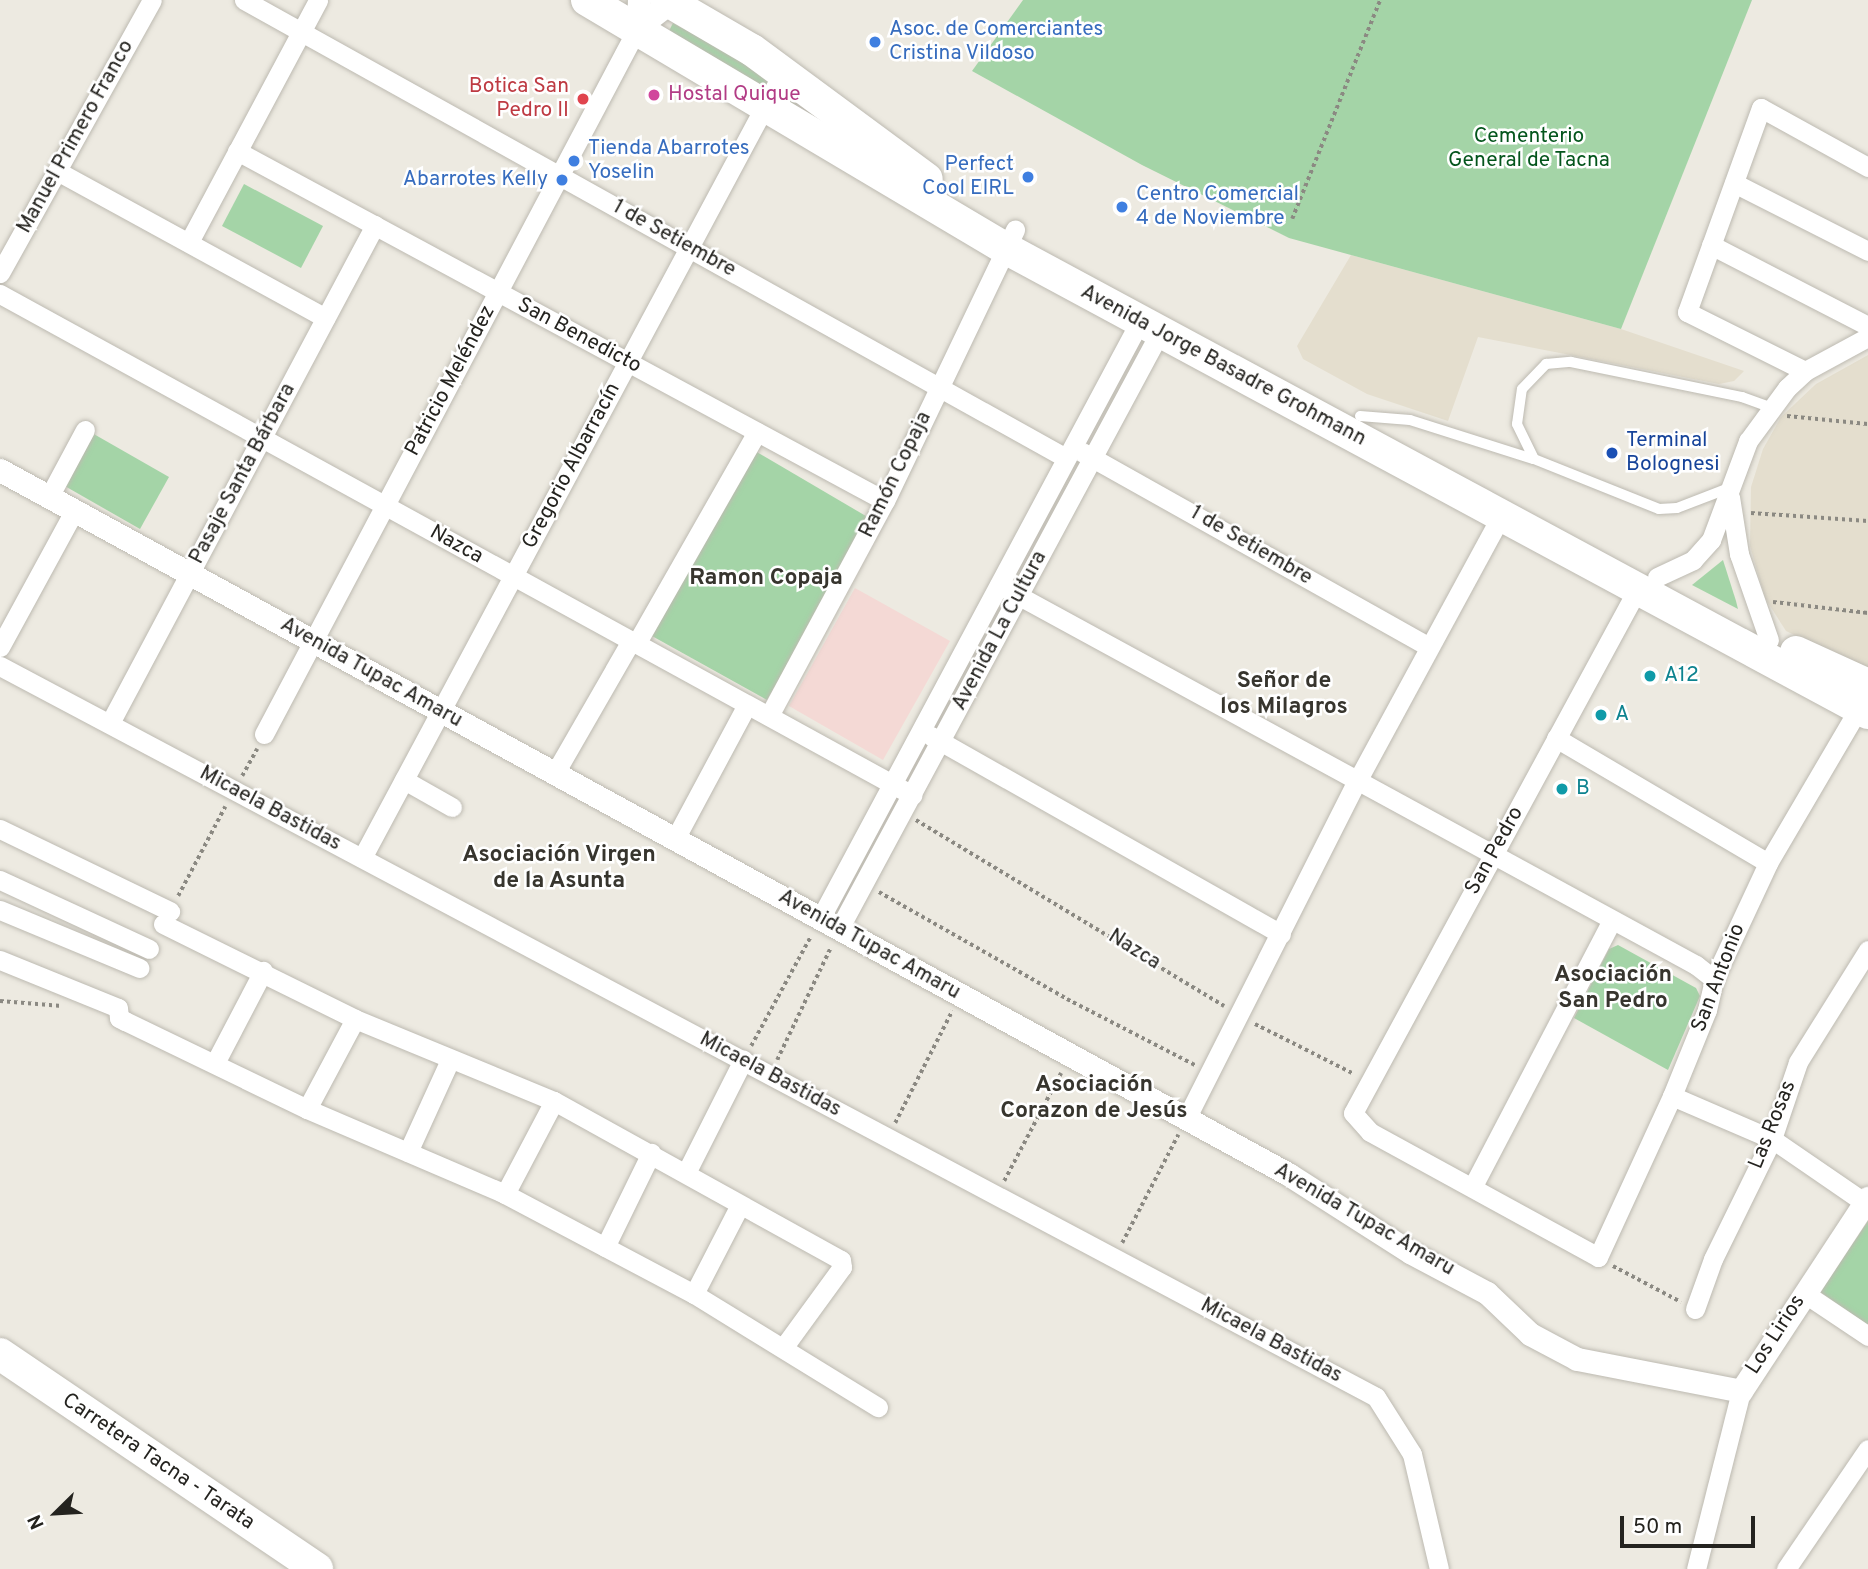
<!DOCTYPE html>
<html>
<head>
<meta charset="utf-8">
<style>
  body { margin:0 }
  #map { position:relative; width:1868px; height:1569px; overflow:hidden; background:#edeae1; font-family:Overpass,sans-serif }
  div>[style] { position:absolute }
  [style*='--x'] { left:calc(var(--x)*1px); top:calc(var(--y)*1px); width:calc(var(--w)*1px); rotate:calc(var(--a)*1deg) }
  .built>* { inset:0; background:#e4dece }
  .education>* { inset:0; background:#f4d9d5 }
  .green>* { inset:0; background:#a4d4a7 }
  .path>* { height:3.5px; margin-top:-1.75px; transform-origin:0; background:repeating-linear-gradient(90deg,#8b8982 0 3.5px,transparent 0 7px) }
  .roads { filter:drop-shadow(0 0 2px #bdbab1) drop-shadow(0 0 2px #bdbab1) }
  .service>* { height:10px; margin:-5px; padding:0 5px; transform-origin:5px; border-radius:5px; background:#fff }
  .minor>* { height:19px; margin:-9.5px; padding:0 9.5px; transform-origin:9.5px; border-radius:9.5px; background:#fff }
  .tertiary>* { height:23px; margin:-11.5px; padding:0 11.5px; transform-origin:11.5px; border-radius:11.5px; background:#fff }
  .trunk>* { height:32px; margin:-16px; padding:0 16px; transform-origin:16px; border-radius:16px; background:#fff }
  .dots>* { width:19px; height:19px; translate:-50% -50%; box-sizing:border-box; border:4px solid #fff; border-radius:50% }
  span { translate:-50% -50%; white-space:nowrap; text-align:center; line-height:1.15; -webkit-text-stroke:5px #fff; paint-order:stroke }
  .shop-label { font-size:21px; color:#366cbe }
  .left { translate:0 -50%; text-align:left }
  .right { translate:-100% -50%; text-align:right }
  .health-label { font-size:21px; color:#be3a42 }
  .hotel-label { font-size:21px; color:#b23c85 }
  .street-label { font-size:21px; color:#24231f }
  .park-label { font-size:21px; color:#04551c }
  .transit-label { font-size:21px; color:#164399 }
  .culture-label { font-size:21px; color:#0d838f }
  .neighbourhood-label { font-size:23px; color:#37352e; font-weight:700 }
  .north { position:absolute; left:21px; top:1478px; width:70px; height:70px; -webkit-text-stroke:5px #fff; paint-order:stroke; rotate:246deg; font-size:19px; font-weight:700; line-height:28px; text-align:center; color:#24231f }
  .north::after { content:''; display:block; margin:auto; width:24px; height:32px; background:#24231f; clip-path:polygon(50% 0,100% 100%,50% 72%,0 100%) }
  .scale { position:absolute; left:1620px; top:1516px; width:135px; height:32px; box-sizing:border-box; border:4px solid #24231f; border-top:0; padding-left:9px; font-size:21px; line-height:24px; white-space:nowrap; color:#24231f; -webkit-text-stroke:5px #fff; paint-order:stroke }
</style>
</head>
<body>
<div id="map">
  <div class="built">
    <div style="clip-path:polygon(1351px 255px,1621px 329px,1744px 371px,1734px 381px,1719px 384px,1478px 337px,1448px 421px,1367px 394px,1303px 359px,1297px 346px)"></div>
    <div style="clip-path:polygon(1868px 355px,1868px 669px,1786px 631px,1765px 598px,1750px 546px,1751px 487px,1763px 449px,1781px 417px,1816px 384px)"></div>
  </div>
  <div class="education">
    <div style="clip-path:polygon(855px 588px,950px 641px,883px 760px,789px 706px)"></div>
  </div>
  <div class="green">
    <div style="clip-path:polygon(1023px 0,1752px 0,1621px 329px,1289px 238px,1142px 165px,972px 71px)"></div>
    <div style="clip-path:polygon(673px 23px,761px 71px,806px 114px,667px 35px)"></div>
    <div style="clip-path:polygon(244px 184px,323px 226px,301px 268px,222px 226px)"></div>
    <div style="clip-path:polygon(92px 433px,169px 477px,140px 529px,63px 485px)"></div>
    <div style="clip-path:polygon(755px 451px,871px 519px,767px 700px,652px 636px)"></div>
    <div style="clip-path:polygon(1723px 560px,1736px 601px,1738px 609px,1692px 585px)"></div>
    <div style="clip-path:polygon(1618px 945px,1696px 988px,1700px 996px,1668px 1070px,1574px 1018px,1609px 949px)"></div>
    <div style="clip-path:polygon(1868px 1221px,1868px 1325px,1820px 1292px)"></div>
  </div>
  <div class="path">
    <div style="--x:1292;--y:219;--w:236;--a:-68.1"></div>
    <div style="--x:1787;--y:416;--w:81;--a:5.6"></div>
    <div style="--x:1751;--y:513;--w:117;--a:3.9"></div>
    <div style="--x:1773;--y:602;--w:96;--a:6.6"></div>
    <div style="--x:242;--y:776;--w:31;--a:-61"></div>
    <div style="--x:916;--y:820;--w:360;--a:31.1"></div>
    <div style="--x:879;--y:892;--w:216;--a:29.6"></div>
    <div style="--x:1067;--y:999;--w:144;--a:27.3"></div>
    <div style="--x:178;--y:896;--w:101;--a:-62.2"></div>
    <div style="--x:0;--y:1001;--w:62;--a:4.6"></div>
    <div style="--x:1255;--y:1024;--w:111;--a:26.8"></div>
    <div style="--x:751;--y:1046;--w:125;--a:-61.4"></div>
    <div style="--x:777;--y:1060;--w:125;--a:-64.5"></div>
    <div style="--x:895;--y:1123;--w:126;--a:-63"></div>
    <div style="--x:1004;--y:1181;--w:122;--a:-62.2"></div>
    <div style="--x:1122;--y:1243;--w:122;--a:-62.6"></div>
    <div style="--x:1613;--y:1266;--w:77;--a:27.9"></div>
  </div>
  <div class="roads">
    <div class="service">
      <div style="--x:1360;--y:416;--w:50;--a:4.6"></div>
      <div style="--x:1410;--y:420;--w:129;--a:17.6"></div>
      <div style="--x:1729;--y:488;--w:56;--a:159"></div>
      <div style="--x:1677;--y:508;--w:18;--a:177"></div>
      <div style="--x:1659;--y:509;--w:135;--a:-158.2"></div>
      <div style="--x:1534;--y:459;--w:39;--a:-116"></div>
      <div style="--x:1517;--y:424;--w:35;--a:-82"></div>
      <div style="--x:1522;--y:389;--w:35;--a:-46"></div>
      <div style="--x:1546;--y:364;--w:25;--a:-5"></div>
      <div style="--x:1571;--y:362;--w:175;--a:11.6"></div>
      <div style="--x:1742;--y:397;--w:30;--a:20"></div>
    </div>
    <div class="minor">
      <div style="--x:244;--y:0;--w:941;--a:29.13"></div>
      <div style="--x:237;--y:151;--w:736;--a:28.37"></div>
      <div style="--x:57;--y:171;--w:306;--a:28.7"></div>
      <div style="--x:1734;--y:183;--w:150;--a:26.9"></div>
      <div style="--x:189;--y:242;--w:274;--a:-61.9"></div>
      <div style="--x:1711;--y:245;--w:177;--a:27.3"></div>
      <div style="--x:0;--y:273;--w:312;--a:-60.9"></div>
      <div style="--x:0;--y:294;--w:1041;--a:28.78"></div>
      <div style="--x:1805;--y:371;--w:132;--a:-153.4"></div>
      <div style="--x:1687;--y:312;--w:217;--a:-70.1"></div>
      <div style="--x:1761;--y:108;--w:122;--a:28.9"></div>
      <div style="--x:1082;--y:452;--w:398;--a:29.3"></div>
      <div style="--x:49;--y:497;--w:76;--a:-61.8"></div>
      <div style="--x:1730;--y:497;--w:58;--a:81"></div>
      <div style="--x:1739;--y:554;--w:91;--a:70.8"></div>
      <div style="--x:1657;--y:577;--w:40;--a:-25"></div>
      <div style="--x:1693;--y:560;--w:27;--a:-48"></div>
      <div style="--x:1711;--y:540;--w:106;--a:-69.5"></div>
      <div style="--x:1748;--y:441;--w:66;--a:-53.7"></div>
      <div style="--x:1787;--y:388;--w:25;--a:-43"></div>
      <div style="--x:1805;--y:371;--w:72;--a:-28.4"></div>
      <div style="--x:999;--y:585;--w:794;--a:28.6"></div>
      <div style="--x:1696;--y:965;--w:23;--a:38"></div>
      <div style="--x:1637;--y:590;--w:595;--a:118.5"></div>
      <div style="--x:1353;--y:1113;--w:25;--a:48"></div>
      <div style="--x:1370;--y:1132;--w:260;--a:28.7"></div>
      <div style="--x:1598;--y:1257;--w:177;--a:-65.3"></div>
      <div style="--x:1672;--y:1096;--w:93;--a:-67.9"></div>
      <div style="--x:1707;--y:1010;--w:32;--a:-77"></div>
      <div style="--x:1714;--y:979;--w:128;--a:-65"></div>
      <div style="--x:1768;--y:863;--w:180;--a:-59.6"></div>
      <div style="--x:636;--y:644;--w:244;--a:-60.3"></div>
      <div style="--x:0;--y:647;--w:155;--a:-61.4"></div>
      <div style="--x:0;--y:666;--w:1558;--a:27.98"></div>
      <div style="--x:1376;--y:1397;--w:67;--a:57.7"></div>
      <div style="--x:1412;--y:1454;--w:118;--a:76.8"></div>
      <div style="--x:769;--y:716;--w:244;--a:-61.7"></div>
      <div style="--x:885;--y:501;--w:301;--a:-64.4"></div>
      <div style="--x:110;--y:723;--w:564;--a:-61.98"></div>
      <div style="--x:264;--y:734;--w:800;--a:-62.12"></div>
      <div style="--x:931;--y:736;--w:402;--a:29.5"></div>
      <div style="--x:1556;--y:738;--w:246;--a:30.5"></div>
      <div style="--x:555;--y:773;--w:152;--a:-60.1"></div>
      <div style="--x:404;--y:780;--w:55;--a:29.4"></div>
      <div style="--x:0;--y:829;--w:189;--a:25.8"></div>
      <div style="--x:675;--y:839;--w:152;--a:-61.8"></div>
      <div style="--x:362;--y:858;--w:889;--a:-61.82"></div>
      <div style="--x:0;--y:880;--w:164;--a:24.8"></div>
      <div style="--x:0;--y:910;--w:151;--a:22.6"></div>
      <div style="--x:820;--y:919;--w:678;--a:-61.85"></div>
      <div style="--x:163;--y:924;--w:214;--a:26.3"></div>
      <div style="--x:355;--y:1019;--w:215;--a:22.4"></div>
      <div style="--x:554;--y:1101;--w:328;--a:29"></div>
      <div style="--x:841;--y:1260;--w:7;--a:82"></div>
      <div style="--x:842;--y:1267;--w:100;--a:126.1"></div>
      <div style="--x:839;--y:929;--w:678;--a:-61.73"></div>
      <div style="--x:0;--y:960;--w:127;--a:22.1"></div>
      <div style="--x:118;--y:1008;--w:10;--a:84"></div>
      <div style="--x:119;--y:1018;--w:7;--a:27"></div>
      <div style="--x:125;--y:1021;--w:202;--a:25.8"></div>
      <div style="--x:307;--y:1109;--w:215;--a:23.2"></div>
      <div style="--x:505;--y:1194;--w:214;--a:27.9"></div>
      <div style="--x:694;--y:1294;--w:216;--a:31.6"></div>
      <div style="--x:215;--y:1063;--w:104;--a:-62.4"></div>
      <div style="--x:1672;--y:1096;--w:109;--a:23.3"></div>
      <div style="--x:1772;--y:1139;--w:116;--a:34.5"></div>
      <div style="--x:307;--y:1109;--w:102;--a:-61.9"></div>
      <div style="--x:1186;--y:1119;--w:377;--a:-63.2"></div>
      <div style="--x:1356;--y:783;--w:304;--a:-61.5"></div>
      <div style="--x:408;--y:1152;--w:101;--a:-65.5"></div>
      <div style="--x:686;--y:1173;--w:127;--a:-63.2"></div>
      <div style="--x:1473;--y:1186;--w:300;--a:-62.4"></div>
      <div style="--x:505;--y:1194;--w:105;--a:-62.2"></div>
      <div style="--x:605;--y:1247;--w:105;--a:-63.9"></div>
      <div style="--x:1804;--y:1293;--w:77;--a:33.9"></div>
      <div style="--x:694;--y:1294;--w:100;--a:-62.7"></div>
      <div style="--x:1695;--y:1309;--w:53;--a:-70.2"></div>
      <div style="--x:1713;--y:1259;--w:134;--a:-63.8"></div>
      <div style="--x:1772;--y:1139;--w:81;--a:-71.3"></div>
      <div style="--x:1798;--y:1062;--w:132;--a:-58"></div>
      <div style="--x:1696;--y:1569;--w:184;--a:-75.8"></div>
      <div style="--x:1786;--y:1569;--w:145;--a:-55.7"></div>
    </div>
    <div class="tertiary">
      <div style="--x:638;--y:27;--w:44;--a:-37.6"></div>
      <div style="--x:638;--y:27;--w:27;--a:-88"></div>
      <div style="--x:0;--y:470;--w:1468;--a:28.66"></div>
      <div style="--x:1288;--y:1174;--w:145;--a:32.6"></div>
      <div style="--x:1410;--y:1252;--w:87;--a:28"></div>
      <div style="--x:1487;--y:1293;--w:59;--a:43.6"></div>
      <div style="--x:1530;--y:1334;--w:53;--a:28"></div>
      <div style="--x:1577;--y:1359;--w:167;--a:11"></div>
      <div style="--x:1741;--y:1391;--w:231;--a:-56.7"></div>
    </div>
    <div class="trunk">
      <div style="--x:587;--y:0;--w:486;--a:30.7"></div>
      <div style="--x:1005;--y:248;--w:980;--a:28.32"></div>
      <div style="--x:666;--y:0;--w:99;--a:30.2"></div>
      <div style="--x:752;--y:50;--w:217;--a:36.4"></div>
      <div style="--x:1796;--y:652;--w:79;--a:24.6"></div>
      <div style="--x:0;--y:1354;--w:383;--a:34.1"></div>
    </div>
  </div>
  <div class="dots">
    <div style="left:875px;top:42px;background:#3f7fe0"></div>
    <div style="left:654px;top:95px;background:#d1479c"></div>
    <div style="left:583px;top:99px;background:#e0444e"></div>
    <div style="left:574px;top:161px;background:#3f7fe0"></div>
    <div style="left:1028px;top:177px;background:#3f7fe0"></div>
    <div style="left:562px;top:180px;background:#3f7fe0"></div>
    <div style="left:1122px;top:207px;background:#3f7fe0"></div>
    <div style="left:1612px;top:453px;background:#1a4fb4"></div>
    <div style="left:1650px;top:676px;background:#0f9aa8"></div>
    <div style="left:1601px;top:715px;background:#0f9aa8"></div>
    <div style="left:1562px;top:789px;background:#0f9aa8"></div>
  </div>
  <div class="shop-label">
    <span class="left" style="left:889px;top:42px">Asoc. de Comerciantes<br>Cristina Vildoso</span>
    <span class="left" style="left:588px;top:161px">Tienda Abarrotes<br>Yoselin</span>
    <span class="right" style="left:1014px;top:177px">Perfect<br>Cool EIRL</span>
    <span class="right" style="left:548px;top:180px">Abarrotes Kelly</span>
    <span class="left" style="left:1136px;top:207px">Centro Comercial<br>4 de Noviembre</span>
  </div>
  <div class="health-label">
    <span class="right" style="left:569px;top:99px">Botica San<br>Pedro II</span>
  </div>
  <div class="hotel-label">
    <span class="left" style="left:668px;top:95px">Hostal Quique</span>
  </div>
  <div class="street-label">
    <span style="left:76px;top:137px;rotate:-61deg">Manuel Primero Franco</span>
    <span style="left:674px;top:239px;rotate:29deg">1 de Setiembre</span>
    <span style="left:579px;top:336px;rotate:28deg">San Benedicto</span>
    <span style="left:1223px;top:366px;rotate:28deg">Avenida Jorge Basadre Grohmann</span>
    <span style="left:451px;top:381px;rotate:-62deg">Patricio Meléndez</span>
    <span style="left:572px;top:466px;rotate:-62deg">Gregorio Albarracín</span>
    <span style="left:243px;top:474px;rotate:-62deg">Pasaje Santa Bárbara</span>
    <span style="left:896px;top:475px;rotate:-64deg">Ramón Copaja</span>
    <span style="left:456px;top:545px;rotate:29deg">Nazca</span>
    <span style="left:1251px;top:546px;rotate:30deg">1 de Setiembre</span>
    <span style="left:1000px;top:631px;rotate:-62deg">Avenida La Cultura</span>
    <span style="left:371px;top:673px;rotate:29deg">Avenida Tupac Amaru</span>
    <span style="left:270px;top:809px;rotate:28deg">Micaela Bastidas</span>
    <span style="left:1495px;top:851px;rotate:-61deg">San Pedro</span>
    <span style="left:869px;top:945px;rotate:29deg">Avenida Tupac Amaru</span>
    <span style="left:1134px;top:950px;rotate:32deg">Nazca</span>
    <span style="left:1719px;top:978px;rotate:-69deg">San Antonio</span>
    <span style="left:770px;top:1075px;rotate:28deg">Micaela Bastidas</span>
    <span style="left:1773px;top:1125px;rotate:-68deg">Las Rosas</span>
    <span style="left:1364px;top:1220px;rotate:30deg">Avenida Tupac Amaru</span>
    <span style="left:1776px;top:1335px;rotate:-57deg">Los Lirios</span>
    <span style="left:1271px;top:1341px;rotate:28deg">Micaela Bastidas</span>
    <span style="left:158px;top:1462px;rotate:34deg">Carretera Tacna - Tarata</span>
  </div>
  <div class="park-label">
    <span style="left:1529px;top:149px">Cementerio<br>General de Tacna</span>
  </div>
  <div class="transit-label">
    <span class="left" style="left:1626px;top:453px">Terminal<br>Bolognesi</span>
  </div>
  <div class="culture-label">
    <span class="left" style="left:1664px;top:676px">A12</span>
    <span class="left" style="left:1615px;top:715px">A</span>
    <span class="left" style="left:1576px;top:789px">B</span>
  </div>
  <div class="neighbourhood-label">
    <span style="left:766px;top:579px">Ramon Copaja</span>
    <span style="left:1284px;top:695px">Señor de<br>los Milagros</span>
    <span style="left:559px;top:869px">Asociación Virgen<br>de la Asunta</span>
    <span style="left:1613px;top:989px">Asociación<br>San Pedro</span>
    <span style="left:1094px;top:1099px">Asociación<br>Corazon de Jesús</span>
  </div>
  <div class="north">N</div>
  <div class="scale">50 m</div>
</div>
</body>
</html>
